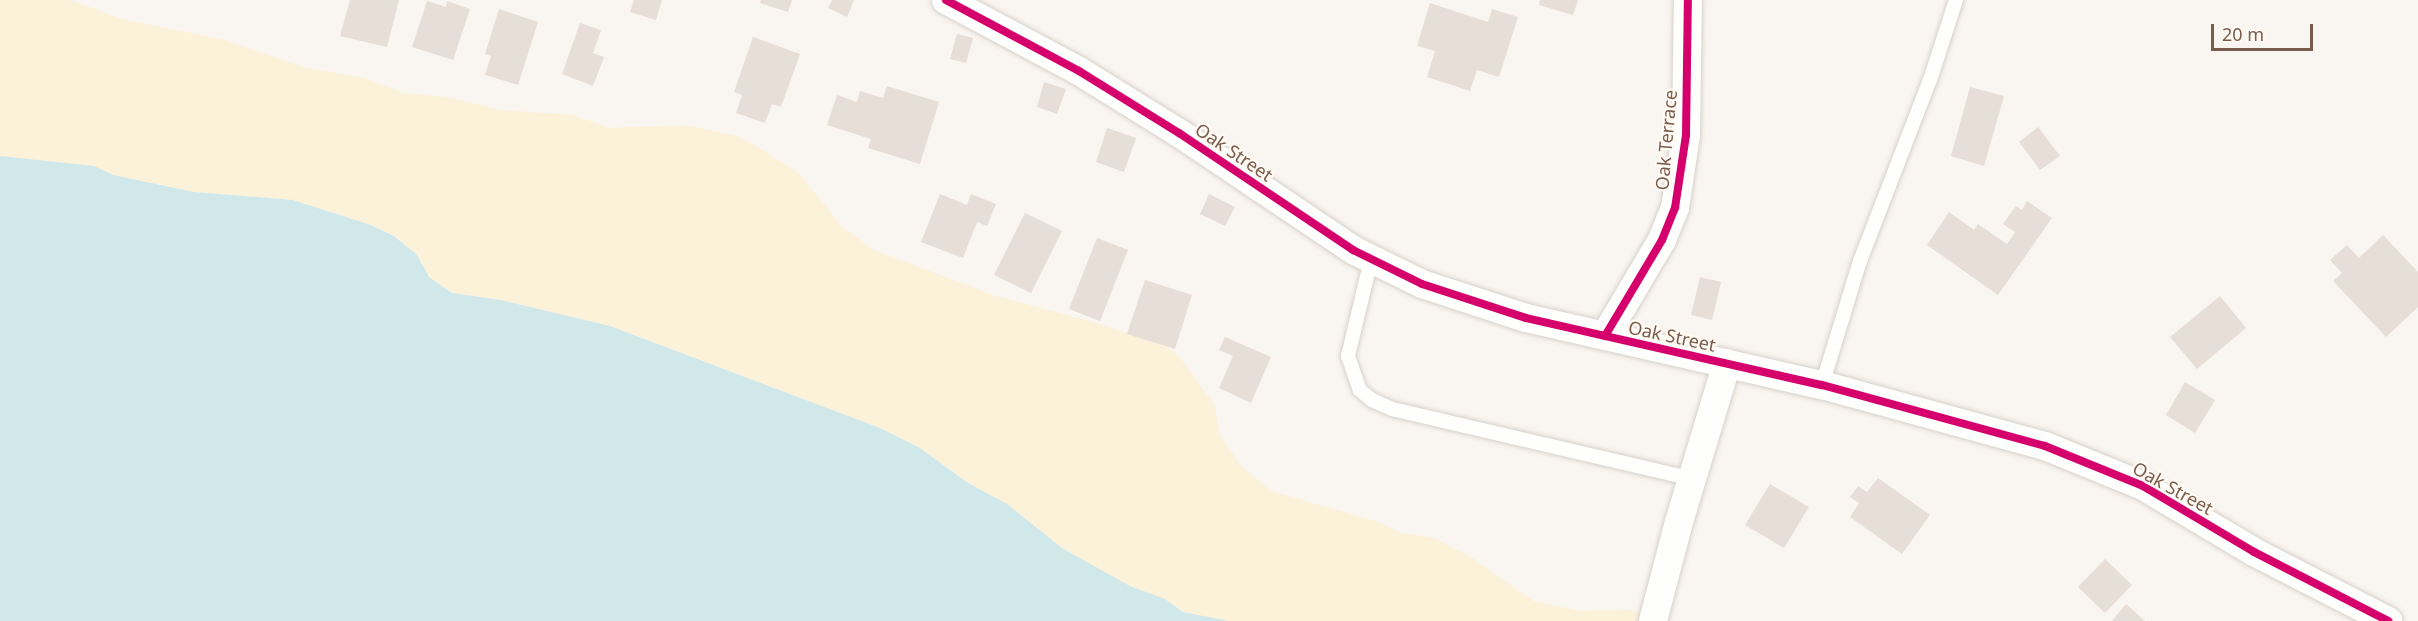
<!DOCTYPE html>
<html>
<head>
<meta charset="utf-8">
<style>
  body { margin:0 }
  #map { position:relative; width:2418px; height:621px; overflow:hidden; background:#f9f5f0; font-family:"Noto Sans",sans-serif }
  div>[style] { position:absolute }
  [style*='--x'] { left:calc(var(--x)*1px); top:calc(var(--y)*1px); width:calc(var(--w)*1px); rotate:calc(var(--a)*1deg) }
  .sand>* { inset:0; background:#fbf2d9 }
  .water>* { inset:0; background:#d0e8ea }
  .building>* { inset:0; background:#e6ded7 }
  .roads { filter:drop-shadow(0 0 2px #d7d1cb) drop-shadow(0 0 2px #d7d1cb) }
  .service>* { height:14px; margin:-7px; padding:0 7px; transform-origin:7px; border-radius:7px; background:#fefefd }
  .minor>* { height:28px; margin:-14px; padding:0 14px; transform-origin:14px; border-radius:14px; background:#fefefd }
  .cycleway>* { height:8px; margin:-4px; padding:0 4px; transform-origin:4px; border-radius:4px; background:#d6006c }
  span { translate:-50% -50%; white-space:nowrap; text-align:center; line-height:1.15; -webkit-text-stroke:4.5px #fffaf3; paint-order:stroke }
  .street-label { font-size:18px; color:#7a5c4d }
  .scale { position:absolute; left:2211px; top:24px; width:102px; height:27px; box-sizing:border-box; border:3px solid #7a5c4d; border-top:0; padding-left:8px; font-size:18px; line-height:21px; white-space:nowrap; color:#7a5c4d; -webkit-text-stroke:4px #fffaf3; paint-order:stroke }
</style>
</head>
<body>
<div id="map">
  <div class="sand">
    <div style="clip-path:polygon(0 0,70px 0,122px 19px,225px 40px,303px 67px,364px 78px,404px 93px,452px 98px,500px 110px,572px 115px,611px 128px,686px 125px,741px 137px,799px 173px,841px 226px,872px 249px,993px 295px,1103px 325px,1164px 346px,1178px 355px,1214px 404px,1221px 437px,1242px 467px,1271px 491px,1375px 521px,1402px 533px,1434px 538px,1471px 557px,1533px 601px,1580px 611px,1630px 610px,1663px 621px,1229px 621px,1183px 612px,1165px 599px,1130px 586px,1062px 548px,1007px 504px,968px 483px,920px 448px,880px 428px,610px 326px,501px 300px,452px 293px,429px 277px,417px 255px,395px 236px,371px 225px,293px 200px,194px 192px,113px 175px,94px 166px,0 156px)"></div>
  </div>
  <div class="water">
    <div style="clip-path:polygon(0 156px,94px 166px,113px 175px,194px 192px,293px 200px,371px 225px,394px 236px,417px 255px,429px 277px,452px 293px,501px 300px,610px 326px,880px 428px,920px 448px,968px 483px,1007px 504px,1062px 548px,1130px 586px,1165px 599px,1183px 612px,1229px 621px,0 621px)"></div>
  </div>
  <div class="building">
    <div style="clip-path:polygon(350px 0,399px 0,387px 47px,340px 36px)"></div>
    <div style="clip-path:polygon(634px 0,662px 0,656px 20px,630px 12px)"></div>
    <div style="clip-path:polygon(761px 0,792px 0,788px 12px,760px 3px)"></div>
    <div style="clip-path:polygon(832px 0,854px 0,847px 17px,828px 8px)"></div>
    <div style="clip-path:polygon(1540px 0,1578px 0,1573px 15px,1539px 5px)"></div>
    <div style="clip-path:polygon(427px 1px,446px 7px,447px 1px,470px 9px,453px 60px,412px 47px)"></div>
    <div style="clip-path:polygon(1430px 3px,1488px 22px,1492px 9px,1518px 17px,1499px 77px,1477px 70px,1470px 91px,1427px 77px,1435px 51px,1417px 46px)"></div>
    <div style="clip-path:polygon(499px 9px,538px 22px,518px 85px,485px 75px,491px 56px,485px 54px)"></div>
    <div style="clip-path:polygon(580px 23px,601px 30px,593px 53px,604px 57px,593px 86px,562px 74px)"></div>
    <div style="clip-path:polygon(957px 34px,973px 38px,966px 63px,950px 59px)"></div>
    <div style="clip-path:polygon(753px 37px,800px 54px,781px 107px,772px 104px,765px 123px,736px 113px,742px 95px,734px 92px)"></div>
    <div style="clip-path:polygon(1044px 82px,1066px 89px,1057px 114px,1037px 107px)"></div>
    <div style="clip-path:polygon(887px 86px,939px 102px,920px 164px,868px 148px,871px 139px,827px 125px,837px 95px,857px 102px,860px 91px,883px 98px)"></div>
    <div style="clip-path:polygon(1970px 87px,2004px 96px,1984px 166px,1951px 156px)"></div>
    <div style="clip-path:polygon(2038px 127px,2060px 156px,2040px 170px,2019px 142px)"></div>
    <div style="clip-path:polygon(1107px 128px,1136px 138px,1124px 172px,1096px 162px)"></div>
    <div style="clip-path:polygon(940px 194px,967px 205px,971px 194px,996px 204px,987px 226px,977px 222px,963px 258px,921px 242px)"></div>
    <div style="clip-path:polygon(1209px 194px,1235px 207px,1225px 226px,1200px 214px)"></div>
    <div style="clip-path:polygon(2027px 201px,2052px 218px,1998px 295px,1927px 245px,1949px 212px,1974px 230px,1978px 224px,2007px 244px,2015px 232px,2003px 224px,2016px 206px,2022px 210px)"></div>
    <div style="clip-path:polygon(1025px 213px,1062px 231px,1031px 293px,994px 275px)"></div>
    <div style="clip-path:polygon(2383px 235px,2418px 272px,2418px 307px,2386px 337px,2333px 281px,2342px 273px,2330px 260px,2347px 245px,2359px 258px)"></div>
    <div style="clip-path:polygon(1097px 238px,1128px 250px,1100px 321px,1069px 309px)"></div>
    <div style="clip-path:polygon(1700px 277px,1721px 282px,1712px 320px,1691px 315px)"></div>
    <div style="clip-path:polygon(1145px 280px,1192px 295px,1175px 349px,1127px 334px)"></div>
    <div style="clip-path:polygon(2220px 296px,2246px 328px,2197px 369px,2170px 337px)"></div>
    <div style="clip-path:polygon(1225px 337px,1271px 357px,1251px 403px,1219px 388px,1233px 356px,1219px 350px)"></div>
    <div style="clip-path:polygon(2185px 382px,2215px 400px,2195px 433px,2166px 415px)"></div>
    <div style="clip-path:polygon(1878px 478px,1930px 515px,1902px 554px,1850px 517px,1859px 503px,1850px 497px,1858px 486px,1867px 492px)"></div>
    <div style="clip-path:polygon(1770px 484px,1809px 507px,1784px 548px,1745px 525px)"></div>
    <div style="clip-path:polygon(2105px 559px,2132px 585px,2105px 613px,2078px 587px)"></div>
    <div style="clip-path:polygon(2126px 604px,2145px 621px,2112px 621px)"></div>
  </div>
  <div class="roads">
    <div class="service">
      <div style="--x:1371;--y:260;--w:99;--a:103.5"></div>
      <div style="--x:1348;--y:356;--w:36;--a:71"></div>
      <div style="--x:1360;--y:390;--w:16;--a:40"></div>
      <div style="--x:1372;--y:400;--w:22;--a:24"></div>
      <div style="--x:1392;--y:409;--w:308;--a:13.1"></div>
      <div style="--x:1822;--y:385;--w:130;--a:-73"></div>
      <div style="--x:1860;--y:261;--w:194;--a:-68.9"></div>
      <div style="--x:1930;--y:80;--w:84;--a:-72"></div>
    </div>
    <div class="minor">
      <div style="--x:946;--y:0;--w:151;--a:28.1"></div>
      <div style="--x:1079;--y:71;--w:118;--a:31.8"></div>
      <div style="--x:1179;--y:133;--w:210;--a:33.9"></div>
      <div style="--x:1353;--y:250;--w:77;--a:26.2"></div>
      <div style="--x:1422;--y:284;--w:109;--a:18.1"></div>
      <div style="--x:1526;--y:318;--w:303;--a:12.8"></div>
      <div style="--x:1822;--y:385;--w:231;--a:15.3"></div>
      <div style="--x:2045;--y:446;--w:106;--a:22.2"></div>
      <div style="--x:2143;--y:486;--w:129;--a:30.7"></div>
      <div style="--x:2254;--y:552;--w:151;--a:27.2"></div>
      <div style="--x:1605;--y:336;--w:112;--a:-59.3"></div>
      <div style="--x:1662;--y:240;--w:35;--a:-68"></div>
      <div style="--x:1675;--y:208;--w:74;--a:-81.4"></div>
      <div style="--x:1686;--y:135;--w:135;--a:-89.2"></div>
      <div style="--x:1653;--y:621;--w:102;--a:-75.3"></div>
      <div style="--x:1679;--y:522;--w:166;--a:-73.2"></div>
    </div>
  </div>
  <div class="cycleway">
    <div style="--x:946;--y:0;--w:151;--a:28.1"></div>
    <div style="--x:1079;--y:71;--w:118;--a:31.8"></div>
    <div style="--x:1179;--y:133;--w:210;--a:33.9"></div>
    <div style="--x:1353;--y:250;--w:77;--a:26.2"></div>
    <div style="--x:1422;--y:284;--w:109;--a:18.1"></div>
    <div style="--x:1526;--y:318;--w:303;--a:12.8"></div>
    <div style="--x:1822;--y:385;--w:231;--a:15.3"></div>
    <div style="--x:2045;--y:446;--w:106;--a:22.2"></div>
    <div style="--x:2143;--y:486;--w:129;--a:30.7"></div>
    <div style="--x:2254;--y:552;--w:151;--a:27.2"></div>
    <div style="--x:1605;--y:336;--w:112;--a:-59.3"></div>
    <div style="--x:1662;--y:240;--w:35;--a:-68"></div>
    <div style="--x:1675;--y:208;--w:74;--a:-81.4"></div>
    <div style="--x:1686;--y:135;--w:135;--a:-89.2"></div>
  </div>
  <div class="street-label">
    <span style="left:1666px;top:140px;rotate:-85deg">Oak Terrace</span>
    <span style="left:1234px;top:152px;rotate:34deg">Oak Street</span>
    <span style="left:1672px;top:336px;rotate:12deg">Oak Street</span>
    <span style="left:2173px;top:488px;rotate:29deg">Oak Street</span>
  </div>
  <div class="scale">20 m</div>
</div>
</body>
</html>
